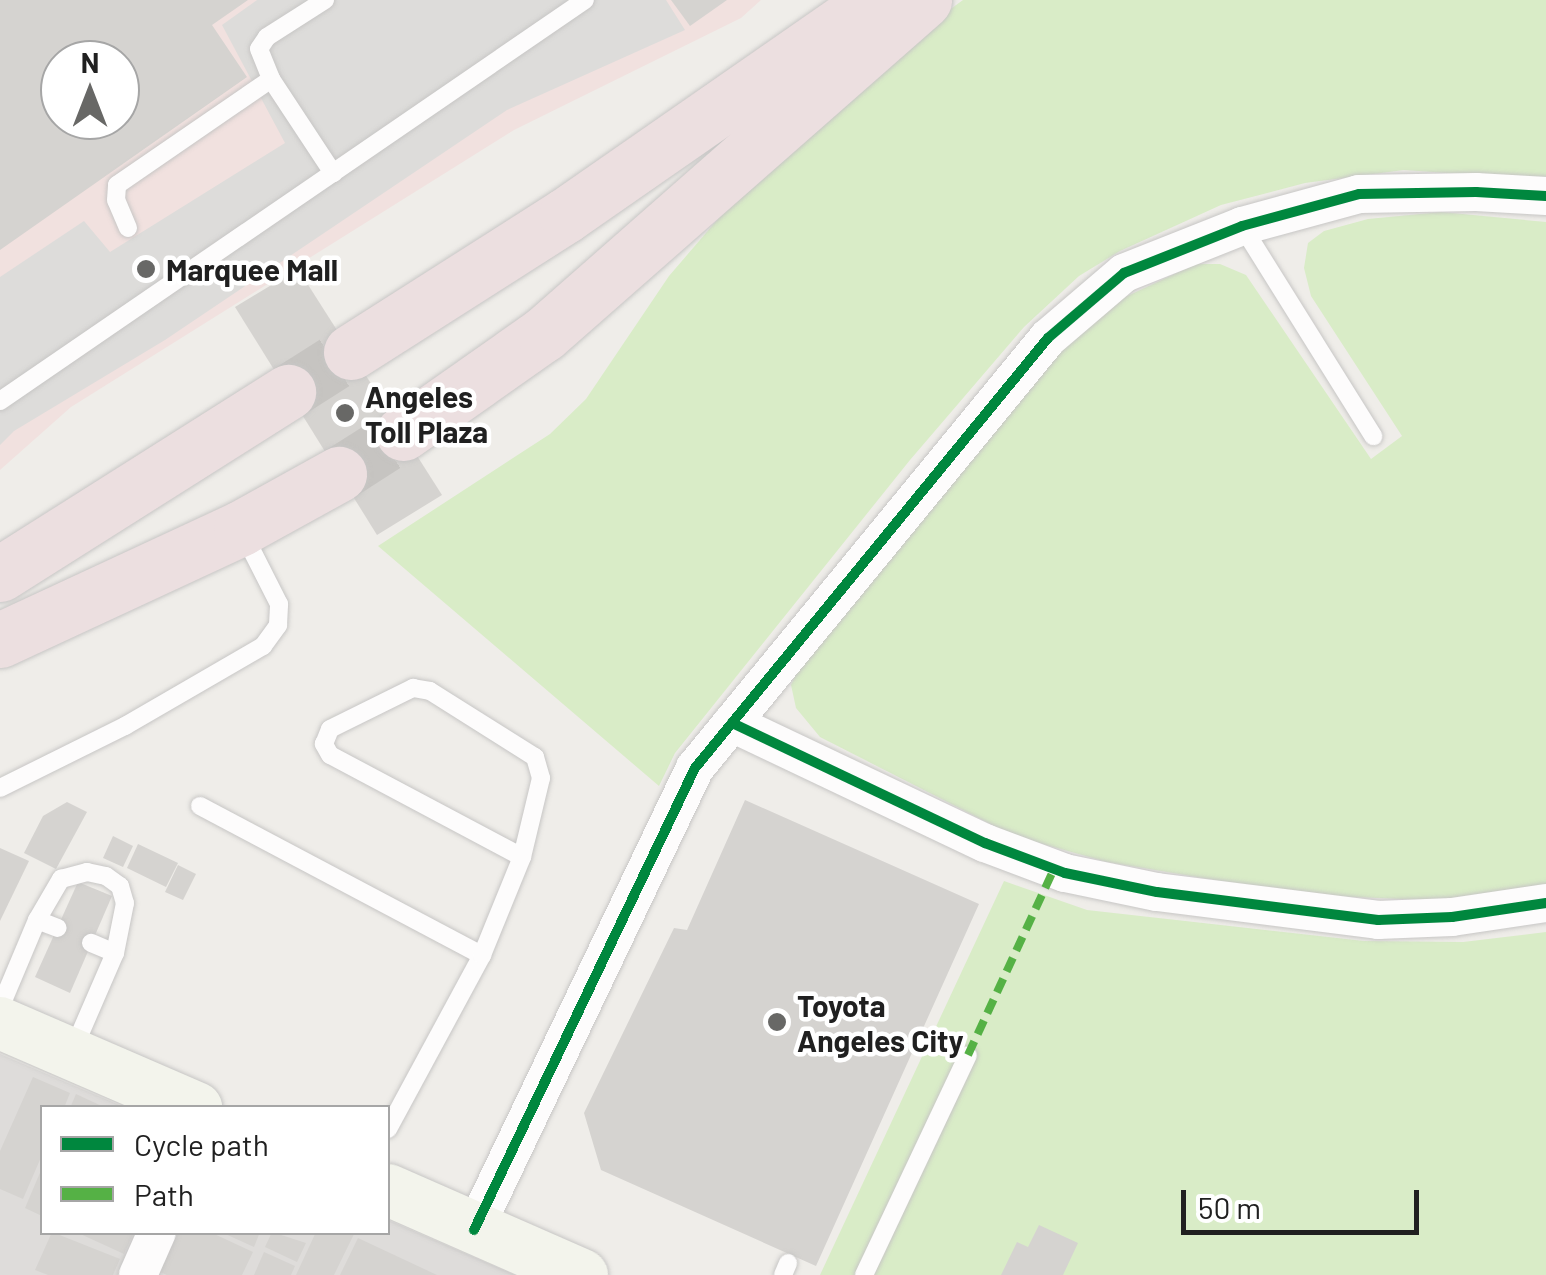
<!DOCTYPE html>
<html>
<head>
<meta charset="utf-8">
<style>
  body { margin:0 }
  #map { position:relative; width:1546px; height:1275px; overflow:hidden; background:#efede9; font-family:Barlow,sans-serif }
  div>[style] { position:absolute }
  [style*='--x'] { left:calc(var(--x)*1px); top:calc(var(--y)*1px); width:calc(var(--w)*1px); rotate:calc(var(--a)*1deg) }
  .residential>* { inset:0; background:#dedcda }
  .commercial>* { inset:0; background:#f1e1df }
  .religious>* { inset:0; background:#dddcda }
  .grass>* { inset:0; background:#d9ecc7 }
  .building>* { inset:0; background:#d5d3d0 }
  .motorway-tunnel>* { height:55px; margin-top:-27.5px; transform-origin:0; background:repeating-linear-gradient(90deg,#c6c4c1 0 55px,transparent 0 83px) }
  .roads { filter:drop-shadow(0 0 2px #c7c6c5) drop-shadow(0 0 2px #c7c6c5) }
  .service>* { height:18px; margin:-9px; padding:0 9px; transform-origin:9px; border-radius:9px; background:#fdfcfc }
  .minor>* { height:38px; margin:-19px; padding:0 19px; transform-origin:19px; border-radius:19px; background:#fdfcfc }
  .secondary>* { height:52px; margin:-26px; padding:0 26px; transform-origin:26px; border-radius:26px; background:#f3f4ec }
  .motorway>* { height:55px; margin:-27.5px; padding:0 27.5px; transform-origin:27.5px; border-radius:27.5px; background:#ecdfe0 }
  .quiet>* { height:8px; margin-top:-4px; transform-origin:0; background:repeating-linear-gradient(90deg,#55b145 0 15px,transparent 0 23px) }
  .cycleway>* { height:10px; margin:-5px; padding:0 5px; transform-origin:5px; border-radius:5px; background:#00873e }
  .dots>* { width:28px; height:28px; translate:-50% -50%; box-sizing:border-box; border:5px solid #fff; border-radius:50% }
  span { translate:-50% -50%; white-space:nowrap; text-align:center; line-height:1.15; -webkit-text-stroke:9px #fff; paint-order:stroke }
  .poi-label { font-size:30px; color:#202020; font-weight:700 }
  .left { translate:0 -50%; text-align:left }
  .legend { position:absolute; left:40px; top:1105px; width:350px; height:130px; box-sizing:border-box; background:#fff; border:2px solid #a6a6a6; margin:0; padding:12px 18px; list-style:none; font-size:30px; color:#202020 }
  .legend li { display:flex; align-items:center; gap:20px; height:50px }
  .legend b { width:50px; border:2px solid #a6a6a6 }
  .north { position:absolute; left:40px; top:40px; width:100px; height:100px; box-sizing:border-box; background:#fff; border:2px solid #a6a6a6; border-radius:50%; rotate:0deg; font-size:28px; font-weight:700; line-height:40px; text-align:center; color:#202020 }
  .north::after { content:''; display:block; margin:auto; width:35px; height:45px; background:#686866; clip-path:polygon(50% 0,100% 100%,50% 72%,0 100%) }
  .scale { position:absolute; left:1181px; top:1190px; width:238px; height:45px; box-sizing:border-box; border:5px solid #202020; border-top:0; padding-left:12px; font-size:30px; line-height:35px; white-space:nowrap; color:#202020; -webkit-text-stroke:8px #fff; paint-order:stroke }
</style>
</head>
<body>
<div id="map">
  <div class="residential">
    <div style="clip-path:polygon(0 1054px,124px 1107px,42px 1108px,42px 1232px,388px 1232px,388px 1220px,515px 1275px,0 1275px)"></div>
  </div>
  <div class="commercial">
    <div style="clip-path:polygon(evenodd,0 0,761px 0,741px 18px,514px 130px,71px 407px,0 470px,0 0,60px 60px,120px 60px,120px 120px,60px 120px,60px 60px)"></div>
  </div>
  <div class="religious">
    <div style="clip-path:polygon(257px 0,666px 0,685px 30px,507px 110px,165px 340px,14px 431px,0 445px,0 277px,84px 221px,110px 252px,285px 143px,222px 25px)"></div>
  </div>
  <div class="grass">
    <div style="clip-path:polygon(963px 0,1546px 0,1546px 180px,1404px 170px,1305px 183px,1221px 205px,1120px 251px,1079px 276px,1024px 327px,910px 460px,675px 753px,659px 786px,378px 546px,550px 434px,586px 399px,669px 276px,748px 184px,844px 87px)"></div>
    <div style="clip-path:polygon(1441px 212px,1546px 222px,1546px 887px,1450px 901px,1305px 895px,1107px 862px,1014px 836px,820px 737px,796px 708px,791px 685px,804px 657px,1095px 311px,1196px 264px,1220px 264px,1246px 275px,1371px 459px,1402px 436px,1311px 296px,1304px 268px,1308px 243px,1324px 231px,1368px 219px)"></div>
    <div style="clip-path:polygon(1004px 881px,1087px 910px,1364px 941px,1463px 942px,1546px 932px,1546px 1275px,820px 1275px)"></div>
  </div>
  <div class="building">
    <div style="clip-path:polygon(evenodd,0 0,248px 0,212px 25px,247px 77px,0 250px,0 0,60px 60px,120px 60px,120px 120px,60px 120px,60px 60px)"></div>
    <div style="clip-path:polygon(671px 0,727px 0,690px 26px)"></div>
    <div style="clip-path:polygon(298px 269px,442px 495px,377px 535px,235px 307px)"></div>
    <div style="clip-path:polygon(745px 800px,979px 904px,816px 1266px,601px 1170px,584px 1113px,674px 928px,687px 930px)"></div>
    <div style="clip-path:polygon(67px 802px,87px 812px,56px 869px,24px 853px,43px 816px)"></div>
    <div style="clip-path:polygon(113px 836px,133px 846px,123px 867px,103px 858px)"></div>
    <div style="clip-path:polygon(138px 844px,178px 863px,166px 887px,127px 868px)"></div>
    <div style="clip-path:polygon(0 848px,29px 861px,0 921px)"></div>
    <div style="clip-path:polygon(178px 865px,196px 874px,183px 900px,165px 892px)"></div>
    <div style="clip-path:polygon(78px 882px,112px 896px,70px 993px,35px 977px)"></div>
    <div style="clip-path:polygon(33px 1077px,70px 1093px,64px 1108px,42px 1108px,42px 1155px,23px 1199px,0 1189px,0 1151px)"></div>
    <div style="clip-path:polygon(76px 1094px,106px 1108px,70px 1108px)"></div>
    <div style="clip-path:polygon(42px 1168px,42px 1216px,25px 1208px)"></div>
    <div style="clip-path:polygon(1039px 1225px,1078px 1243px,1063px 1275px,1001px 1275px,1017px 1242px,1028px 1247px)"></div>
    <div style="clip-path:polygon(52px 1232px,120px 1259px,113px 1275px,48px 1275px,35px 1270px)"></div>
    <div style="clip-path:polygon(76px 1232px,134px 1232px,124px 1254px)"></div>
    <div style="clip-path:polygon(171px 1232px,210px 1232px,253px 1252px,242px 1275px,167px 1275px,155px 1270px)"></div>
    <div style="clip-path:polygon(221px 1232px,260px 1232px,254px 1247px)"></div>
    <div style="clip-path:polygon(272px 1232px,306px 1243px,297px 1262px,265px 1247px)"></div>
    <div style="clip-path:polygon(316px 1232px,355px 1232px,334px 1275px,296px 1275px)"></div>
    <div style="clip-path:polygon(358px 1238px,437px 1275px,340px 1275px)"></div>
    <div style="clip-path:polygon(264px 1252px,295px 1266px,291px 1275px,254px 1275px)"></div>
  </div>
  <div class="motorway-tunnel">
    <div style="--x:288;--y:392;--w:75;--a:-32.4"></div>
    <div style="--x:339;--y:474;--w:76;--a:-32.6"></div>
  </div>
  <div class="roads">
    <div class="service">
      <div style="--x:325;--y:0;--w:69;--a:147.5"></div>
      <div style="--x:267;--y:37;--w:14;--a:124"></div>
      <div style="--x:259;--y:49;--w:32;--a:68"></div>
      <div style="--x:271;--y:79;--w:113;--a:56.6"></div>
      <div style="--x:1242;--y:226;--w:248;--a:58"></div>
      <div style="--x:128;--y:228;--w:30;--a:-113"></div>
      <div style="--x:116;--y:200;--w:15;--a:-86"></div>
      <div style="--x:117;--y:185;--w:187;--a:-34.5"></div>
      <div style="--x:0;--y:401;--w:709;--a:-34.43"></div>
      <div style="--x:0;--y:788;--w:140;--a:-26.4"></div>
      <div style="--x:125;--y:726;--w:160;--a:-30.1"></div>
      <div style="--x:263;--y:646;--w:26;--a:-54"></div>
      <div style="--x:278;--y:625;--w:21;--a:-87"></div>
      <div style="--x:279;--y:604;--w:77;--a:-116.9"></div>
      <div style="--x:200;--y:806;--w:319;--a:27.9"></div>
      <div style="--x:37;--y:920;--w:48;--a:-59.7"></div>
      <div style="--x:61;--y:879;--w:27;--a:-15"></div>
      <div style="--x:87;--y:872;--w:19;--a:12"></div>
      <div style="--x:106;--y:876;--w:17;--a:36"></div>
      <div style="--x:120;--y:886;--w:18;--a:74"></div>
      <div style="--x:125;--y:903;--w:51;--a:101.3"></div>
      <div style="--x:0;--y:1008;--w:95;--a:-67.2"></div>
      <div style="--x:37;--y:920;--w:22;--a:21"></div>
      <div style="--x:73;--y:1050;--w:106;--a:-66.6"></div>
      <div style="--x:115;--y:953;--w:26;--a:-157"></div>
      <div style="--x:388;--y:1129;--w:198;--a:-61.6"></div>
      <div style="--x:482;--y:955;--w:106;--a:-67.8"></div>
      <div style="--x:522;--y:857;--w:217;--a:-152"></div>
      <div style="--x:330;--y:755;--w:13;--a:-119"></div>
      <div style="--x:324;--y:744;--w:16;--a:-68"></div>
      <div style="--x:330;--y:729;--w:93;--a:-26.3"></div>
      <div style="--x:413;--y:688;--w:17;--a:10"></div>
      <div style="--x:430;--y:691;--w:124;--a:32.2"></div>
      <div style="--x:535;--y:757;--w:22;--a:74"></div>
      <div style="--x:541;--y:778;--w:81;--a:103.5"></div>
      <div style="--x:783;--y:1275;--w:13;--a:-67"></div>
      <div style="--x:864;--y:1275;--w:243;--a:-64.7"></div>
    </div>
    <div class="minor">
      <div style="--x:732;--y:723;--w:280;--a:25.4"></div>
      <div style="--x:985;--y:843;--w:85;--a:20.6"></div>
      <div style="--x:1065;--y:873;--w:94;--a:11.7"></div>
      <div style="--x:1157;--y:892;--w:223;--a:7.2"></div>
      <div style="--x:1378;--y:920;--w:74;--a:-2.3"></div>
      <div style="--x:1452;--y:917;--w:95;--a:-8.5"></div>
      <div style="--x:474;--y:1230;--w:512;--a:-64.44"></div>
      <div style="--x:695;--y:768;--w:556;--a:-50.62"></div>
      <div style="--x:1048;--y:338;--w:100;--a:-40.5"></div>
      <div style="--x:1124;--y:273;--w:127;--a:-21.7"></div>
      <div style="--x:1242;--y:226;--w:121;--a:-15.3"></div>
      <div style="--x:1359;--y:194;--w:117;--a:-1"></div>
      <div style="--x:1476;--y:192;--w:70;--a:3.3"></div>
      <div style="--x:138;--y:1275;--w:47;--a:-66.2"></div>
    </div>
    <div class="secondary">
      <div style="--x:0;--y:1023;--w:214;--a:23.4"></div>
      <div style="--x:388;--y:1190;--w:212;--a:23.7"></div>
    </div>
    <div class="motorway">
      <div style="--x:351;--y:352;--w:255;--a:-32.5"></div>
      <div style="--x:566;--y:215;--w:357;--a:-34.8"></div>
      <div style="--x:403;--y:433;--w:172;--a:-35.1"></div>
      <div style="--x:544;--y:334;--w:506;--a:-41.31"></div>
      <div style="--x:0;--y:574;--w:341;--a:-32.3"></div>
      <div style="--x:0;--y:640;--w:266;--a:-24.9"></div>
      <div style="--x:241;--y:528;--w:112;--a:-28.9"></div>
    </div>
  </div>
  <div class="quiet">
    <div style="--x:968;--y:1055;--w:205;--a:-65.2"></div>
  </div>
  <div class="cycleway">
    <div style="--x:732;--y:723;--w:280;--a:25.4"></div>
    <div style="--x:985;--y:843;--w:85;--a:20.6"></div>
    <div style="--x:1065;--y:873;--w:94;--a:11.7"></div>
    <div style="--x:1157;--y:892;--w:223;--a:7.2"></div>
    <div style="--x:1378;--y:920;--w:74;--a:-2.3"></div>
    <div style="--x:1452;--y:917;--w:95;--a:-8.5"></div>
    <div style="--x:474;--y:1230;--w:512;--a:-64.44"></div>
    <div style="--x:695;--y:768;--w:556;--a:-50.62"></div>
    <div style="--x:1048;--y:338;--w:100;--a:-40.5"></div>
    <div style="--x:1124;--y:273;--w:127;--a:-21.7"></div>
    <div style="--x:1242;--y:226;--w:121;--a:-15.3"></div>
    <div style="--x:1359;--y:194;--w:117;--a:-1"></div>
    <div style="--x:1476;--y:192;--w:70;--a:3.3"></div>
  </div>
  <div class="dots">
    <div style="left:146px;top:269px;background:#686866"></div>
    <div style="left:345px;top:413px;background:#686866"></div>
    <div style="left:777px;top:1022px;background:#686866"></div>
  </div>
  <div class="poi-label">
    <span class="left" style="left:166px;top:269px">Marquee Mall</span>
    <span class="left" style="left:365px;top:413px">Angeles<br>Toll Plaza</span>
    <span class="left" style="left:797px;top:1022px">Toyota<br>Angeles City</span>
  </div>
  <ul class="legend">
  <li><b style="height:12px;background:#00873e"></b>Cycle path</li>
  <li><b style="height:12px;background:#55b145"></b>Path</li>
  </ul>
  <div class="north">N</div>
  <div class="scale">50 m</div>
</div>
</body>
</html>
